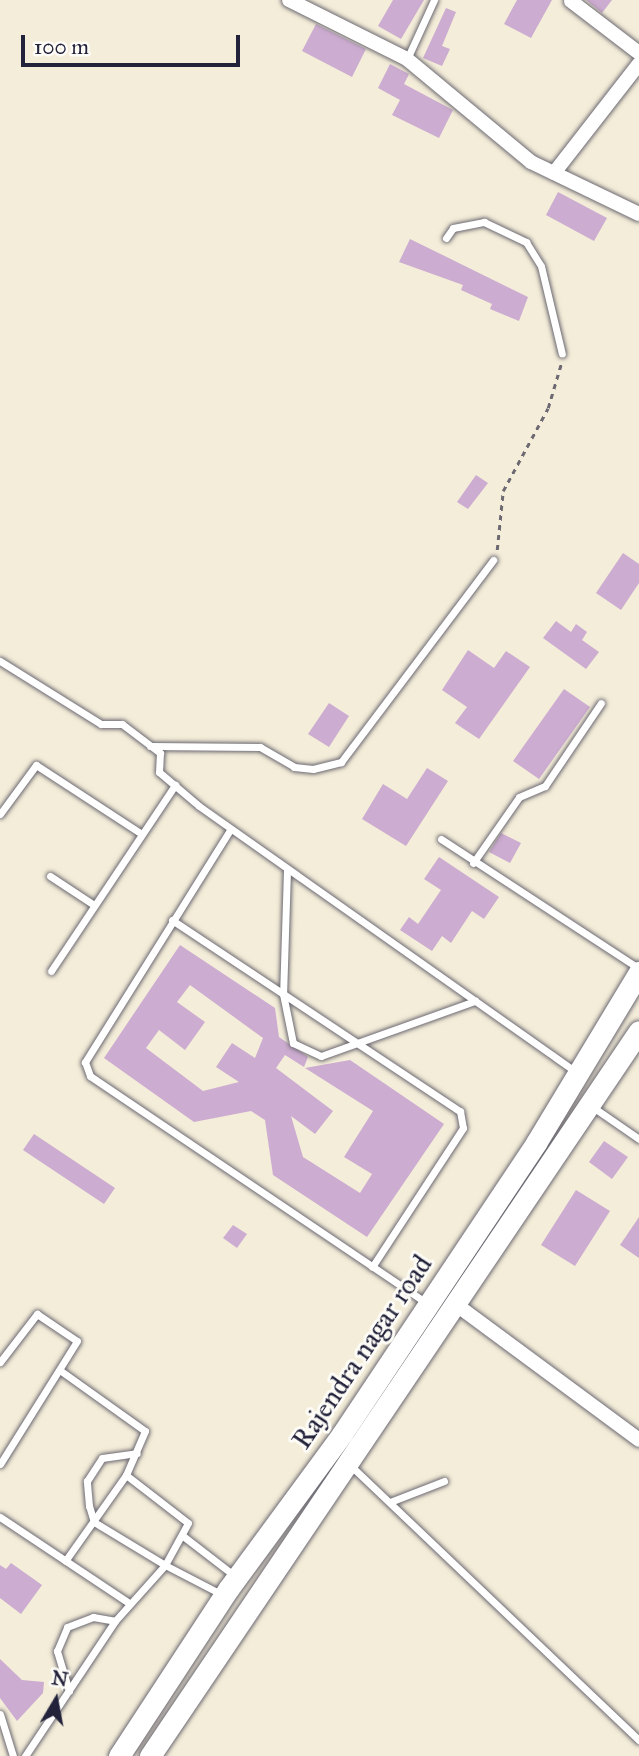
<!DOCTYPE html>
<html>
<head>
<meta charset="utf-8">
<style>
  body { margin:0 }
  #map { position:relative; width:639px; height:1756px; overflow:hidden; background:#f4edd9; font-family:"IM FELL Great Primer",serif }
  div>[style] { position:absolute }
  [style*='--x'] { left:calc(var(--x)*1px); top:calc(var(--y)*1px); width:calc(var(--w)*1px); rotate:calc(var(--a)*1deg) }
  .building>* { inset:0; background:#ccacd0 }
  .path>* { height:2.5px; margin-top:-1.25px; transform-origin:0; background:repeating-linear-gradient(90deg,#6c6972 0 5px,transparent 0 10px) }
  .roads { filter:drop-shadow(0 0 2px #6c6972) drop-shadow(0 0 2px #6c6972) }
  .service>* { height:7px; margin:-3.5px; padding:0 3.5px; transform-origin:3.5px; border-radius:3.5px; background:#fff }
  .minor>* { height:14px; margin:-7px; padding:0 7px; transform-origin:7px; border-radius:7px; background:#fff }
  .primary>* { height:21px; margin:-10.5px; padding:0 10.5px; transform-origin:10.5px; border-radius:10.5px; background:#fff }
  span { translate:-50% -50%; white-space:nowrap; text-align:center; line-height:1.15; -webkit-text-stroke:6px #fdfcf7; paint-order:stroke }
  .street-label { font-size:28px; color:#22223b }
  .north { position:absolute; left:21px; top:1665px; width:70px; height:70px; -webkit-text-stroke:5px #fdfcf7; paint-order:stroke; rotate:10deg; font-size:19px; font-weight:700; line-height:28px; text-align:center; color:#22223b }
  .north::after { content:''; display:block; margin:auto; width:24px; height:32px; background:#22223b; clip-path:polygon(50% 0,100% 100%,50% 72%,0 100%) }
  .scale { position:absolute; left:21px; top:35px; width:219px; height:32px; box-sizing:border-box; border:4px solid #22223b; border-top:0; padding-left:9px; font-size:21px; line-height:24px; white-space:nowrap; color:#22223b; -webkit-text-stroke:5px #fdfcf7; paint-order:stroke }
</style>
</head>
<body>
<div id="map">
  <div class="building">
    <div style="clip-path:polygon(393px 0,424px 0,401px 39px,378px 26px)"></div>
    <div style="clip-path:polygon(517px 0,552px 0,531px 38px,504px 24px)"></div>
    <div style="clip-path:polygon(586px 0,612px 0,602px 13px)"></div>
    <div style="clip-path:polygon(446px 8px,456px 12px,442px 46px,450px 49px,442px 66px,423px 58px)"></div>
    <div style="clip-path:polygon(316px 24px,366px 49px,352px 77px,302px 51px)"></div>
    <div style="clip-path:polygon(390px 64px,409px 74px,404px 84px,453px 110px,439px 138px,392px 115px,400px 100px,378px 88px)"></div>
    <div style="clip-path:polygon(558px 192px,607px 218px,594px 241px,546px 215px)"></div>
    <div style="clip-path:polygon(410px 239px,528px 297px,519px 321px,490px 309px,492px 304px,461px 290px,463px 285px,399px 262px)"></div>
    <div style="clip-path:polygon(476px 475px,488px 483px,468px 509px,457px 502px)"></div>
    <div style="clip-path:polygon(623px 553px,639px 564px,639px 583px,621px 610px,596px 593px)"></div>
    <div style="clip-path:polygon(556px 621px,571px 632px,576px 624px,587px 632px,582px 640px,599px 652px,586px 669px,543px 638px)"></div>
    <div style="clip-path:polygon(468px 650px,494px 668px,506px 651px,530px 667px,479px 739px,455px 723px,467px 707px,442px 690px)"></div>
    <div style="clip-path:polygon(564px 689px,590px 707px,539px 779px,513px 761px)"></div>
    <div style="clip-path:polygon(329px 703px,349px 716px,329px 747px,308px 734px)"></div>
    <div style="clip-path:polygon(427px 768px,448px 781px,406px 846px,362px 819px,383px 784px,407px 799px)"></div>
    <div style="clip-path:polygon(501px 833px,521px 843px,510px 863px,489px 852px)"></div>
    <div style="clip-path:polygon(439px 857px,499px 897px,484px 919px,472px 911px,451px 943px,442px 936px,432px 951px,400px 930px,409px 917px,418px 924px,441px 890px,424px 879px)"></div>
    <div style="clip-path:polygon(evenodd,180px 945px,275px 1008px,279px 1037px,308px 1057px,304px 1067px,285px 1055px,276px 1068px,333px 1111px,315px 1134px,291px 1116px,303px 1157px,360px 1193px,372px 1174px,344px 1157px,373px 1111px,305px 1068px,350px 1060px,444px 1124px,367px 1237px,273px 1175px,265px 1120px,251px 1111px,194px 1122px,104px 1058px,180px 945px,190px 985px,263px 1038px,255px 1058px,232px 1043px,216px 1067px,239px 1082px,203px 1091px,146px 1048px,159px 1030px,185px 1050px,205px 1022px,177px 1002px,190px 985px)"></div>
    <div style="clip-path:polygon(34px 1134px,115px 1188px,104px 1204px,23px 1150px)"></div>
    <div style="clip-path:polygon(604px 1141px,628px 1157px,612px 1179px,589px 1162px)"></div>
    <div style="clip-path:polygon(576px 1190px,610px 1211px,575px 1266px,541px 1245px)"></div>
    <div style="clip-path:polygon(639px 1217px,639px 1258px,620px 1245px)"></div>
    <div style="clip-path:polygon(233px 1225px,247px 1234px,237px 1248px,223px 1238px)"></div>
    <div style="clip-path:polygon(11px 1563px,42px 1585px,21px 1614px,0 1598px,0 1565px,6px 1569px)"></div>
    <div style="clip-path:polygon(0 1659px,22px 1680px,44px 1682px,43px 1693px,17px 1721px,0 1698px)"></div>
  </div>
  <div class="path">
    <div style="--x:497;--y:550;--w:59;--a:-84.2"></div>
    <div style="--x:503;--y:491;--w:94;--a:-61.5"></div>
    <div style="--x:548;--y:408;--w:46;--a:-73.5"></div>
  </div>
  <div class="roads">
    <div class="service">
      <div style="--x:407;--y:59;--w:65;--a:-65.4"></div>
      <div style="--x:446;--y:238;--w:12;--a:-55"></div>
      <div style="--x:453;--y:228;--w:32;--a:-11"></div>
      <div style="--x:484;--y:222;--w:47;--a:25.5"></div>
      <div style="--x:526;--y:242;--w:28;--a:58"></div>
      <div style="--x:541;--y:266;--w:90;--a:76.6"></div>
      <div style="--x:0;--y:661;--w:119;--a:32"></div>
      <div style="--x:101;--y:724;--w:21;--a:0"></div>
      <div style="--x:122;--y:724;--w:48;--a:37.3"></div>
      <div style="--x:160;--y:753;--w:19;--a:93"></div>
      <div style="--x:159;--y:772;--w:52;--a:40.4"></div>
      <div style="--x:199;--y:806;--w:461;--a:35.2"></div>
      <div style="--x:150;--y:746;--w:110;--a:0.5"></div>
      <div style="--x:260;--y:747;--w:39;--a:30"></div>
      <div style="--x:294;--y:767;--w:19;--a:6"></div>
      <div style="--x:313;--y:769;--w:29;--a:-14"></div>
      <div style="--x:341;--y:762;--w:253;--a:-53"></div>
      <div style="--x:0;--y:814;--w:61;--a:-53.7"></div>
      <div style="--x:36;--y:765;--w:126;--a:33.1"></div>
      <div style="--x:230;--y:830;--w:274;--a:122"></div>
      <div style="--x:85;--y:1062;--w:15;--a:70"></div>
      <div style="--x:90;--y:1076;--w:408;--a:34"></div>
      <div style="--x:441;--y:839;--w:235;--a:33.2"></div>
      <div style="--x:473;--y:863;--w:80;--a:-55.1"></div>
      <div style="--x:519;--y:797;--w:28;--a:-23"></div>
      <div style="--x:545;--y:786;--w:100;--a:-56"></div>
      <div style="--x:287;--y:870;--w:124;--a:91.8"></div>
      <div style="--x:283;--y:994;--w:50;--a:78.5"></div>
      <div style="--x:293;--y:1043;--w:31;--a:25"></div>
      <div style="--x:321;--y:1056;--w:164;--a:-19.7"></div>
      <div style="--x:50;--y:876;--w:53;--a:33.4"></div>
      <div style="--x:172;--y:920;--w:346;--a:33.6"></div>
      <div style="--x:460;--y:1111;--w:17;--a:80"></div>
      <div style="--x:463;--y:1128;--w:166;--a:123.2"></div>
      <div style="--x:51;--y:971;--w:224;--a:-56.3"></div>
      <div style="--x:590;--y:1105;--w:60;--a:34.8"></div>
      <div style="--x:0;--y:1362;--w:61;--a:-52.4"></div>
      <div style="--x:37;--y:1314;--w:48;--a:34"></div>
      <div style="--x:77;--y:1341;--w:145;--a:122"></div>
      <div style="--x:61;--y:1371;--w:103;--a:35.5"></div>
      <div style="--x:145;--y:1431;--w:48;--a:113.4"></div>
      <div style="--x:126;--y:1475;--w:105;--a:125.3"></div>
      <div style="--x:350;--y:1465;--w:399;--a:43.6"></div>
      <div style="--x:126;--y:1475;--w:78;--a:37.7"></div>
      <div style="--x:188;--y:1523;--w:48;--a:118.7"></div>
      <div style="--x:165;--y:1565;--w:83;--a:-148.8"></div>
      <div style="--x:94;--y:1522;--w:17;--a:-107"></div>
      <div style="--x:89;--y:1506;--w:25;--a:-95"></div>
      <div style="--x:87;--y:1481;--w:27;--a:-57"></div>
      <div style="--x:102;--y:1458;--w:35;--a:-8"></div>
      <div style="--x:390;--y:1502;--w:58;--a:-21.3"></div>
      <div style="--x:0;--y:1517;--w:155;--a:33.7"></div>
      <div style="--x:183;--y:1536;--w:66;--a:37.6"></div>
      <div style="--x:69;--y:1691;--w:42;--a:-106.7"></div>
      <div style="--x:57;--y:1651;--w:26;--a:-67"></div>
      <div style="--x:67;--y:1627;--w:28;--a:-21"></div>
      <div style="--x:93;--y:1617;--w:22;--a:10"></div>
      <div style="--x:0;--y:1714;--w:44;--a:72.8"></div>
      <div style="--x:25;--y:1756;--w:162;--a:-56.3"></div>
      <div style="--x:115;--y:1621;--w:75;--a:-48.2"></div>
      <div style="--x:165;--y:1565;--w:63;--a:27.4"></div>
    </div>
    <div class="minor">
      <div style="--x:289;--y:0;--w:132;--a:26.6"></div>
      <div style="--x:407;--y:59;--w:161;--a:39.7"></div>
      <div style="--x:531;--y:162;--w:120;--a:25.7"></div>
      <div style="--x:571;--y:1;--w:86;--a:37.4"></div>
      <div style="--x:554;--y:173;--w:138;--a:-52.1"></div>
      <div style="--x:454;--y:1303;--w:230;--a:36.5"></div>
    </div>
    <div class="primary">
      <div style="--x:119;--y:1756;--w:201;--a:-56.8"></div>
      <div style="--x:229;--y:1588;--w:191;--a:-53.7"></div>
      <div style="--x:342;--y:1434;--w:350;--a:-56.3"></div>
      <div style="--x:536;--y:1143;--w:200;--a:-58.9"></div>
      <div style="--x:150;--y:1756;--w:874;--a:-56"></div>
    </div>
  </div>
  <div class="street-label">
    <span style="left:362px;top:1352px;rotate:-56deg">Rajendra nagar road</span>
  </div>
  <div class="north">N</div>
  <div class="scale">100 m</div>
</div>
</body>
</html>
